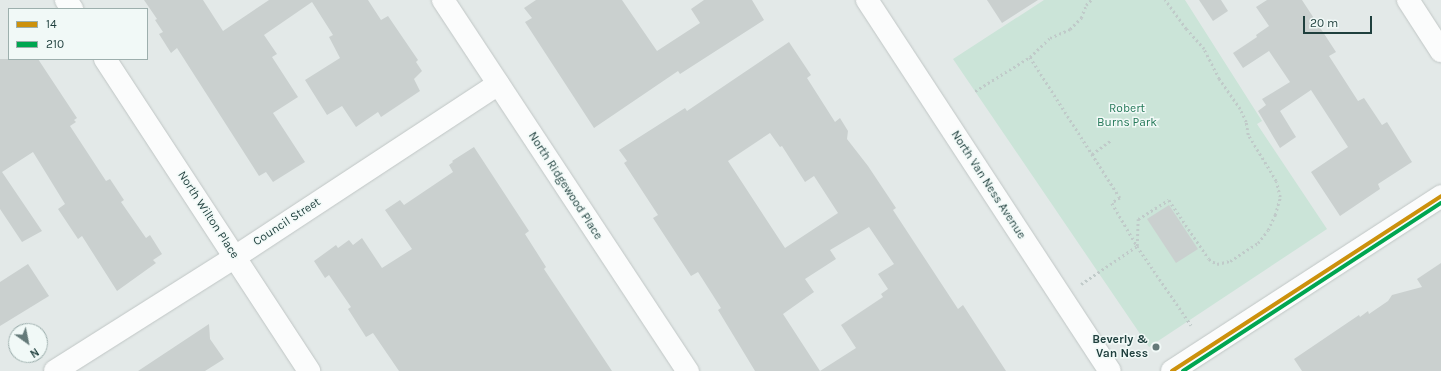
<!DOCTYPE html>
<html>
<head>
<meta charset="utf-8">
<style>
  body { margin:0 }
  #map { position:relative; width:1441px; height:371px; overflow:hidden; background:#e3e9e8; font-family:Karla,sans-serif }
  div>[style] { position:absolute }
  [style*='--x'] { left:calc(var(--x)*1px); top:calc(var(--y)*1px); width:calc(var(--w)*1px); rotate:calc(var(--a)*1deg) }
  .green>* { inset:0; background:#cbe4d8 }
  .building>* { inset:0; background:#cad0cf }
  .path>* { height:2.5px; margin-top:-1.25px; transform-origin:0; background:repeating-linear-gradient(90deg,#c0cac9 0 2px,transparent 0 5px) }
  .roads { filter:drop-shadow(0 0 1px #c0c6c5) drop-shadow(0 0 1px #c0c6c5) }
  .street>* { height:22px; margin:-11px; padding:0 11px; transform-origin:11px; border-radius:11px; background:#fbfcfc }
  .secondary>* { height:22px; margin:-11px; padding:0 11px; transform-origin:11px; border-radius:11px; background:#fbfcfc }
  .bus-1>* { height:4px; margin:-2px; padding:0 2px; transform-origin:2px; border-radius:2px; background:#cc910c }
  .bus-2>* { height:4px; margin:-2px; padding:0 2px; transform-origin:2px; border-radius:2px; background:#00a651 }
  .dots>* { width:11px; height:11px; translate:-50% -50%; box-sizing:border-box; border:2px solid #f1f9f7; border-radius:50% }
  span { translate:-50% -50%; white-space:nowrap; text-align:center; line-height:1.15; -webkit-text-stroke:3px #f1f9f7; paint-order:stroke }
  .park-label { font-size:12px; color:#257959 }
  .street-label { font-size:12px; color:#1f3f3d }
  .poi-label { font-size:12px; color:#1f3f3d; font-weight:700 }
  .right { translate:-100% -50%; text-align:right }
  .legend { position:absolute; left:8px; top:8px; width:140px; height:52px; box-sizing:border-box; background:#f1f9f7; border:1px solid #9dafad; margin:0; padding:5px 7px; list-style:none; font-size:12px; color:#1f3f3d }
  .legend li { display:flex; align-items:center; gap:8px; height:20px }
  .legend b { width:20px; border:1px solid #9dafad }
  .north { position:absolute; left:8px; top:323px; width:40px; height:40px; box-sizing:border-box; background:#f1f9f7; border:1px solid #9dafad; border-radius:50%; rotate:147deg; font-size:11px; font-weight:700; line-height:16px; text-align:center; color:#1f3f3d }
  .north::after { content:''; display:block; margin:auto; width:14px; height:18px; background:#647a79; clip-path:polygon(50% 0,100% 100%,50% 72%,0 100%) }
  .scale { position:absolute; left:1303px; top:16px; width:69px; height:18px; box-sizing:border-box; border:2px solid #1f3f3d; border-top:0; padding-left:5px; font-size:12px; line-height:14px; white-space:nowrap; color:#1f3f3d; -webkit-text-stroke:3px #f1f9f7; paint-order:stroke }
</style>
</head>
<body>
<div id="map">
  <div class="green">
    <div style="clip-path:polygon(1044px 0,1185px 0,1262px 121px,1257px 124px,1327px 229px,1149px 347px,953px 59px)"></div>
  </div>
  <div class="building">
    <div style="clip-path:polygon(144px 0,203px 0,223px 31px,269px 0,368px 0,381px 20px,388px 16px,418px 60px,416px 62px,422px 71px,414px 79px,420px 91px,381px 117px,378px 112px,356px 127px,342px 106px,327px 115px,305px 80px,340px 58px,329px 37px,333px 35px,312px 2px,264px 35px,277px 54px,272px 57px,298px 97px,273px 113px,305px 162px,273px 182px,266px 172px,259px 176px,177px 48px,171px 53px,159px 34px,163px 32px,155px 20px,157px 19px)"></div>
    <div style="clip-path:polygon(536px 0,622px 0,657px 51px,700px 23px,691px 9px,704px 0,752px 0,764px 20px,680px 74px,678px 71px,594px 128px,525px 22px,532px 18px,524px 8px)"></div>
    <div style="clip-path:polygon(987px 0,1038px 0,1002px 23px)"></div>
    <div style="clip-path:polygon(1199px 0,1221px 0,1228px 11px,1213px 21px)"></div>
    <div style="clip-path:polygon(1267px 0,1302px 0,1336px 52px,1329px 56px,1358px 101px,1364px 98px,1382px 125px,1387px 122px,1412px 162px,1378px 184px,1380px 189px,1340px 216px,1311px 172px,1348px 147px,1311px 90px,1280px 111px,1296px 137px,1280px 148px,1258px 111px,1266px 105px,1262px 99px,1290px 82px,1269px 51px,1243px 68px,1233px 53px,1257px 37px,1256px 35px,1269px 26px,1256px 7px)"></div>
    <div style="clip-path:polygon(evenodd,789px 42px,811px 75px,807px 78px,835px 122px,840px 118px,848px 131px,847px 139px,868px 166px,896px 208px,893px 210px,958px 309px,963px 305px,1006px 371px,820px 371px,856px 348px,841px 325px,883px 297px,881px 294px,888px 289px,878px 274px,894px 264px,869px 227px,830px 250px,836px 259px,805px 279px,814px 292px,783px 314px,820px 371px,755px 371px,718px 310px,721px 308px,698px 272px,691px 276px,653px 218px,658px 215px,624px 163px,627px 161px,619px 150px,685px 108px,687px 111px,789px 42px,770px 133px,780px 147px,782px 146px,805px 182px,814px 176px,838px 213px,785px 248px,728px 161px,770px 133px)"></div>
    <div style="clip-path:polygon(0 59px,38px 59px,77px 118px,74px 120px,76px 122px,70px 126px,106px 181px,110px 179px,124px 200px,121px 202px,146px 238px,150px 235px,162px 254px,153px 260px,156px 263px,117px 291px,82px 236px,78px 239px,58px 209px,65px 204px,33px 152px,2px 172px,42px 231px,22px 242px,0 209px)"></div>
    <div style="clip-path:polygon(474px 147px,529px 231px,525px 234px,546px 267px,544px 269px,612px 371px,399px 371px,373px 333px,366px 337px,348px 309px,351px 307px,329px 275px,325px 278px,314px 261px,336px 245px,338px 248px,349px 240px,353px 245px,362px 238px,382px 268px,412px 249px,385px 210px,400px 200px,404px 205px,453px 172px,449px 165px,453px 162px,452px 161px)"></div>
    <div style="clip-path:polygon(1169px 205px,1198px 249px,1176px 263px,1147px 219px)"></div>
    <div style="clip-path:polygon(1441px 263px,1441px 371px,1302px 371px,1294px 359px,1359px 315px,1360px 317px,1368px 311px,1369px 314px,1388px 301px,1392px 295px,1422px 287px,1417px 279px)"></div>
    <div style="clip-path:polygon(28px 264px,49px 296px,0 326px,0 282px)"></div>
    <div style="clip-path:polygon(209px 324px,210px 339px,224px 359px,205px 371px,138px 371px)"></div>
  </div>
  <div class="path">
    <div style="--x:1030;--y:57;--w:28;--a:-44"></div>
    <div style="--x:1050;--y:38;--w:22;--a:-24"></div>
    <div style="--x:1070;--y:29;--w:16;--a:-45"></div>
    <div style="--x:1081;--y:18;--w:14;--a:-69"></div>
    <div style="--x:1086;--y:5;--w:7;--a:-45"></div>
    <div style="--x:975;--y:91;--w:65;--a:-31.7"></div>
    <div style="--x:1030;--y:57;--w:167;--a:57.4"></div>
    <div style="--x:1120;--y:198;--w:9;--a:148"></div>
    <div style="--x:1112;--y:203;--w:50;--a:59.8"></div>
    <div style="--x:1137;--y:246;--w:96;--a:55.6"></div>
    <div style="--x:1092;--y:154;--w:24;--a:-36"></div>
    <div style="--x:1081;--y:284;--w:68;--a:-34.2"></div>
    <div style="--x:1137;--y:246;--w:27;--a:-88"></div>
    <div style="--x:1138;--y:219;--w:36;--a:-32"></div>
    <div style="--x:1169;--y:200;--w:71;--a:55.9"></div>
    <div style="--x:1209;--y:259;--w:9;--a:32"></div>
    <div style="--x:1217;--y:264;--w:13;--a:-13"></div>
    <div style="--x:1230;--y:261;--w:33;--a:-33"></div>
    <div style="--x:1258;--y:243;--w:16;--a:-52"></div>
    <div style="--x:1268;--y:230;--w:17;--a:-65"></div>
    <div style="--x:1275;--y:215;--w:19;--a:-74"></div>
    <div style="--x:1280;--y:197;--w:16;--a:-104"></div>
    <div style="--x:1276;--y:181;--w:54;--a:-121.3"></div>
    <div style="--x:1248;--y:135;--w:13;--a:-99"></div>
    <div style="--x:1246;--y:122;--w:14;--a:-115"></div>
    <div style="--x:1240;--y:109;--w:37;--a:-125"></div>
    <div style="--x:1219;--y:79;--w:34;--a:-117"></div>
    <div style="--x:1204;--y:49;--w:27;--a:-132"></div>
    <div style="--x:1186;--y:29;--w:36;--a:-126"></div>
  </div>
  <div class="roads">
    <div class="street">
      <div style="--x:443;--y:0;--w:445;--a:56.6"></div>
      <div style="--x:1408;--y:0;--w:61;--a:57.1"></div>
      <div style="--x:55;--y:371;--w:213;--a:-32.3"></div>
      <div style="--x:235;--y:257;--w:315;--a:-33.3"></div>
    </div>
    <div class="secondary">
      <div style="--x:66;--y:0;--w:11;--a:56"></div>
      <div style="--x:867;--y:0;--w:443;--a:56.8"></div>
      <div style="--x:105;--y:59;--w:373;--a:56.8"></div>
      <div style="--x:1172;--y:371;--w:321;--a:-33"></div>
    </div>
  </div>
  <div class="bus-1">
    <div style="--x:1172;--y:371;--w:321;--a:-33"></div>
  </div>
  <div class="bus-2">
    <div style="--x:1183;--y:371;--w:308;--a:-33.1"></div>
  </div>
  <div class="dots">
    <div style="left:1156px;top:347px;background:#647a79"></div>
  </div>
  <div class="park-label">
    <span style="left:1127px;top:116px">Robert<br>Burns Park</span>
  </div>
  <div class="street-label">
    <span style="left:988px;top:185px;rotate:57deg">North Van Ness Avenue</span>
    <span style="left:565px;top:186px;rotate:57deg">North Ridgewood Place</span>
    <span style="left:208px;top:215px;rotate:57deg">North Wilton Place</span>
    <span style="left:287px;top:222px;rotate:-33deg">Council Street</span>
  </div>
  <div class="poi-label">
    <span class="right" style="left:1148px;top:347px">Beverly &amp;<br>Van Ness</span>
  </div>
  <ul class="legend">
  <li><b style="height:5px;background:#cc910c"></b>14</li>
  <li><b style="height:5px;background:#00a651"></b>210</li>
  </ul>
  <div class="north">N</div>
  <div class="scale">20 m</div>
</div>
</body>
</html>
